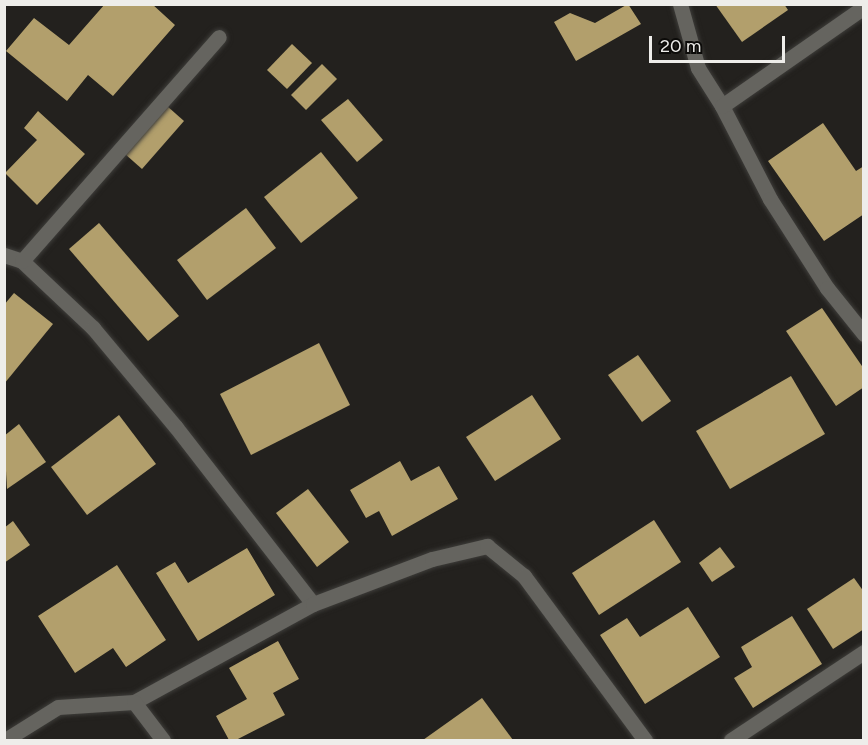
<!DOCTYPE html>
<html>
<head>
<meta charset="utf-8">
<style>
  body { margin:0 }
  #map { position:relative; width:868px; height:745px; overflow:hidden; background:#23211e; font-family:Figtree,sans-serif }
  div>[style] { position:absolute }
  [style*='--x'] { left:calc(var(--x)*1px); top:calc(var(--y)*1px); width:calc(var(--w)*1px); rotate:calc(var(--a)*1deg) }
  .building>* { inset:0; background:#b29f6c }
  .roads { filter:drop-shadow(0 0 2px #3e3d3a) drop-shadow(0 0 2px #3e3d3a) }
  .street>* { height:15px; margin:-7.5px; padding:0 7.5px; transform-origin:7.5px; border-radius:7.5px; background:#65645f }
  span { translate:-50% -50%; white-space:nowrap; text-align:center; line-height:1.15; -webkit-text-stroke:6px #0c0b09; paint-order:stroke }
  .frame { position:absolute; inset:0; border:6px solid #eeedea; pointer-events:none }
  .scale { position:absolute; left:649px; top:36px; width:136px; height:27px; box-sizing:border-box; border:3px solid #eeedea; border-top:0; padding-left:8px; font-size:18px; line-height:21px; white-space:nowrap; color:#eeedea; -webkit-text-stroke:4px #0c0b09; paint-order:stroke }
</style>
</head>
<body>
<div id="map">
  <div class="building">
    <div style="clip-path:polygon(105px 4px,152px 4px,175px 25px,113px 96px,88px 75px,67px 101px,6px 51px,34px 18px,69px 45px)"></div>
    <div style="clip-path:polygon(628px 4px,641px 24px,576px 61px,554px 22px,570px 13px,595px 23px)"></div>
    <div style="clip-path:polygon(715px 4px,784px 4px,788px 10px,742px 42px)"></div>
    <div style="clip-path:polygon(292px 44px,312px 63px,287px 89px,267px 70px)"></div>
    <div style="clip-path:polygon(322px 64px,337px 79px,306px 110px,291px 95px)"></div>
    <div style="clip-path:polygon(348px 99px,383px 140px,357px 162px,321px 120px)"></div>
    <div style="clip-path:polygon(167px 106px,184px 121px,142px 169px,125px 154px)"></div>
    <div style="clip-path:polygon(38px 111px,85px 154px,37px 205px,5px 173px,37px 140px,24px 128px)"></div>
    <div style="clip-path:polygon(823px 123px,856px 171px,864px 166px,864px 214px,824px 241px,768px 161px)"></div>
    <div style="clip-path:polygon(321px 152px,358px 198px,301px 243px,264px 197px)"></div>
    <div style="clip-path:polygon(246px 208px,276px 248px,207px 300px,177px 260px)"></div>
    <div style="clip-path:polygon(99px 223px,179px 316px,148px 341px,69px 249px)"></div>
    <div style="clip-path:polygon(14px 293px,53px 324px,4px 384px,4px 305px)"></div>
    <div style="clip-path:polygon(822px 308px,864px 369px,864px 387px,836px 406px,786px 331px)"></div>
    <div style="clip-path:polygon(319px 343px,350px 405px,251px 455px,220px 394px)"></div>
    <div style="clip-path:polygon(638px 355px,671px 401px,642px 422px,608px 375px)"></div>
    <div style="clip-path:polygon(791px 376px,825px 434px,730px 489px,696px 431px)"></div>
    <div style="clip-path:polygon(532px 395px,561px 439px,495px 481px,466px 437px)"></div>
    <div style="clip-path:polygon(119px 415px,156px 464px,87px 515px,51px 467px)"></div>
    <div style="clip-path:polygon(19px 424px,46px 462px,7px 489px,4px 436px)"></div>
    <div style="clip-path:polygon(400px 461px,411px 481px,439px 466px,458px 499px,392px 536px,379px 511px,366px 518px,350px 490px)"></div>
    <div style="clip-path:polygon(308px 489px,349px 542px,317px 567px,276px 513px)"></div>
    <div style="clip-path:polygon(654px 520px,681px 562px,599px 615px,572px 573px)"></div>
    <div style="clip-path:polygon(13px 521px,30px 545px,4px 563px,4px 528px)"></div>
    <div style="clip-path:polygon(720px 547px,735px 567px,712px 582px,699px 563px)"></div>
    <div style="clip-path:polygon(247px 548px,275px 595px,198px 641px,156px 573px,175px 562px,188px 583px)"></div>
    <div style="clip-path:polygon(117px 565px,166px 640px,126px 667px,113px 648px,75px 673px,38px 616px)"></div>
    <div style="clip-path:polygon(854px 578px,864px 592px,864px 629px,833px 649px,807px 609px)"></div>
    <div style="clip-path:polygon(688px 607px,720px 657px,645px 704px,600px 635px,627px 618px,640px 637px)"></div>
    <div style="clip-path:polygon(792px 616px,822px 664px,753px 708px,734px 678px,752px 667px,741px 647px)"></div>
    <div style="clip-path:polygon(278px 641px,299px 679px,273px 693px,285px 715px,236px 740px,229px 740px,216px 716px,247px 699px,229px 668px)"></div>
    <div style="clip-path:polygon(482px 698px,513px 740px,423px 740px)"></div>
  </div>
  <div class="roads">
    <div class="street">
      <div style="--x:680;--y:4;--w:66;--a:74.3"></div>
      <div style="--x:698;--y:68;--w:45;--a:57.7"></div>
      <div style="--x:722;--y:106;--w:105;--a:62.7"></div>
      <div style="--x:770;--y:199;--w:106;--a:57.4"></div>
      <div style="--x:827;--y:288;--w:59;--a:51.2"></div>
      <div style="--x:722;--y:106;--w:173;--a:-34.9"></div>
      <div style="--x:4;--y:255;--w:19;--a:18"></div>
      <div style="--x:22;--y:261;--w:98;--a:43.3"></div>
      <div style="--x:93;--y:328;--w:128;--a:50.1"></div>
      <div style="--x:175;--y:426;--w:225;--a:52.2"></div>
      <div style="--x:22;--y:261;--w:298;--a:-48.7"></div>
      <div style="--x:134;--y:702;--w:204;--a:-28.7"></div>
      <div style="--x:313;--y:604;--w:127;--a:-20.7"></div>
      <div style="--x:432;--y:559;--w:57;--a:-13.3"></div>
      <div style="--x:487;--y:546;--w:48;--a:39"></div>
      <div style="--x:524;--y:576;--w:204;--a:53.6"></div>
      <div style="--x:5;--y:740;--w:62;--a:-31.9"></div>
      <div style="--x:58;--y:707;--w:76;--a:-3.8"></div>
      <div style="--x:134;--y:702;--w:48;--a:52.7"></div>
      <div style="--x:731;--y:740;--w:159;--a:-33.5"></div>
    </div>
  </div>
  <div class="frame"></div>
  <div class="scale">20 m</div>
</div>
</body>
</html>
